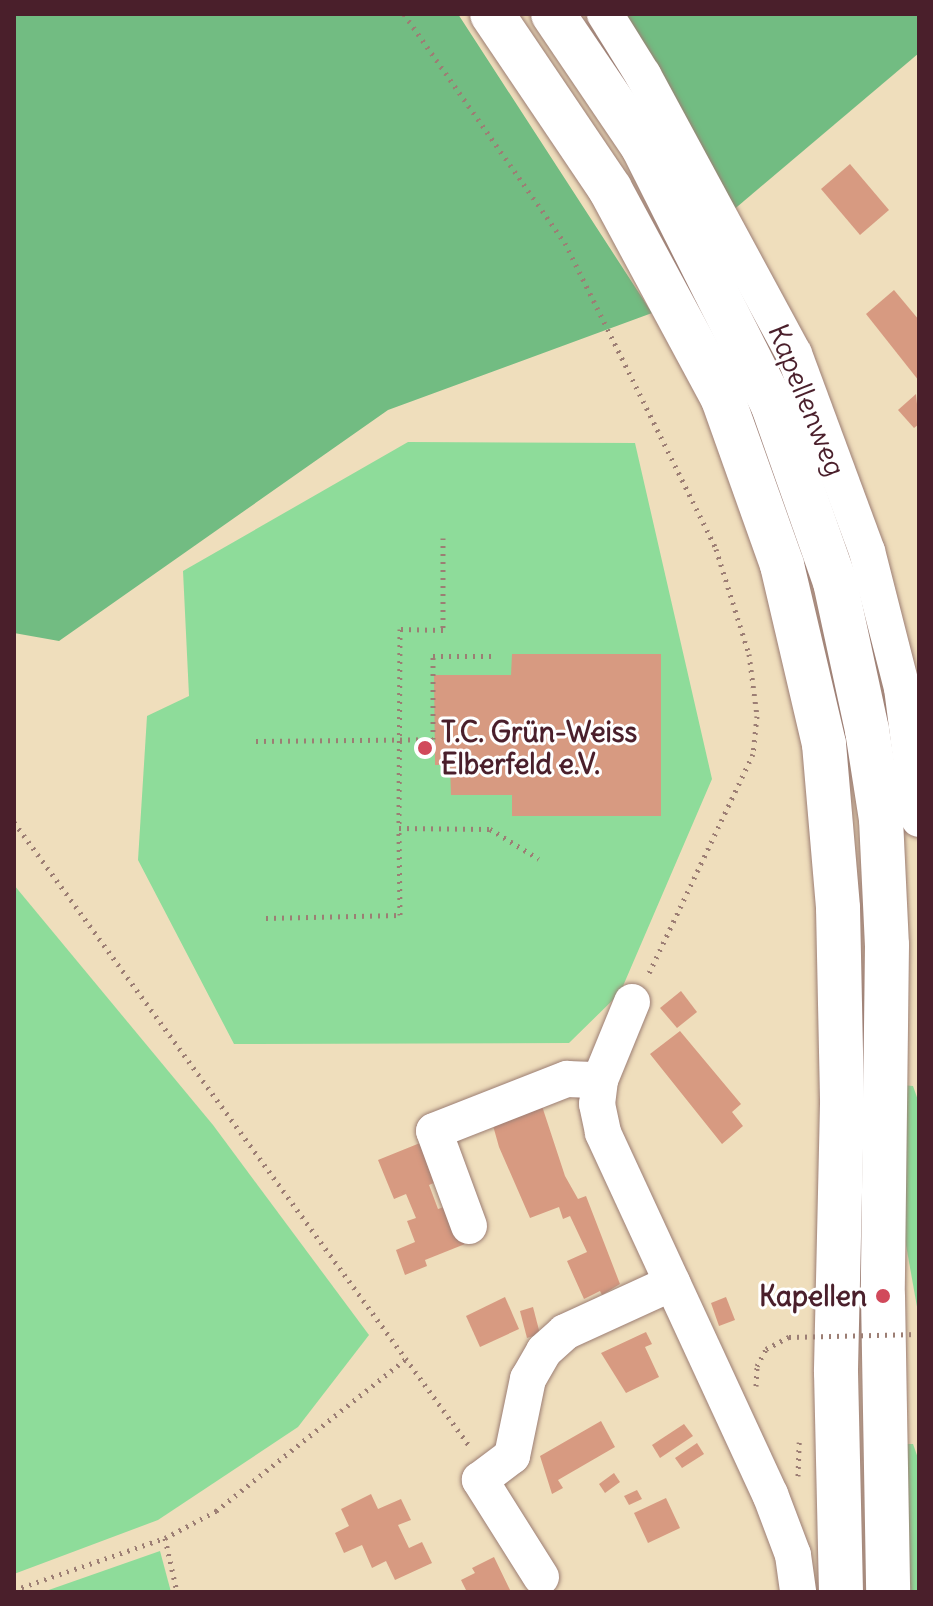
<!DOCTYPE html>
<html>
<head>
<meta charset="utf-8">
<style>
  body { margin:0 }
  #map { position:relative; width:933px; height:1606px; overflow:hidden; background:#efdebc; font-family:Delius,sans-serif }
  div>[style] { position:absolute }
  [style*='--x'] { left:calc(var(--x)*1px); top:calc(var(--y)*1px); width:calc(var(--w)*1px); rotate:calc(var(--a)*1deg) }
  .green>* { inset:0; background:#8edc9a }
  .forest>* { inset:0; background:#72bc82 }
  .building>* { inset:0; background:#d79a81 }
  .path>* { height:5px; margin-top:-2.5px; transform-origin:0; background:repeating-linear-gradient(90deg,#9c7e74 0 2px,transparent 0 8px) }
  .roads { filter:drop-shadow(0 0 2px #9c7e74) drop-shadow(0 0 2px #9c7e74) }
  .minor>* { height:36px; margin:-18px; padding:0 18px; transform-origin:18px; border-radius:18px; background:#fff }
  .highway>* { height:44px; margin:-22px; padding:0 22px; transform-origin:22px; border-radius:22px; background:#fff }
  .path-bridge>* { height:5px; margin-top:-2.5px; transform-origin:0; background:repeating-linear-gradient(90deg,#9c7e74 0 2px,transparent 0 8px) }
  .dots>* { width:22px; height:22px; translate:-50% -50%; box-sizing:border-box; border:4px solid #fff; border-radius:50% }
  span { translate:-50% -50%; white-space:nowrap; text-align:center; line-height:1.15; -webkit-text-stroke:6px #fff; paint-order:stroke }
  .street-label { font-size:28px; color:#4a1f2b }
  .poi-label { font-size:28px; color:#4a1f2b; font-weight:700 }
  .left { translate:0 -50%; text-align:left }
  .right { translate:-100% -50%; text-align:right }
  .frame { position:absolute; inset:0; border:16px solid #4a1f2b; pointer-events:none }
</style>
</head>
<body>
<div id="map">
  <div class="green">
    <div style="clip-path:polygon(408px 442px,635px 443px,712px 779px,620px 993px,569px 1043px,234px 1044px,138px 860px,147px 716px,189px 696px,183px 571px)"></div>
    <div style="clip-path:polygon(14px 885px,213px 1125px,369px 1335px,298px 1427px,158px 1520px,14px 1574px)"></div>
    <div style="clip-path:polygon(901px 1085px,913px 1086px,919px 1103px,919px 1318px,901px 1217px)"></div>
    <div style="clip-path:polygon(902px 1444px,913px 1444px,919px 1461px,919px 1592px,909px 1592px)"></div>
    <div style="clip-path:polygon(160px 1551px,171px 1592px,43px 1592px)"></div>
  </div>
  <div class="forest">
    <div style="clip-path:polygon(14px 14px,458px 14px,652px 313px,388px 410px,59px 641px,14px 633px)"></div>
    <div style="clip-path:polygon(593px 14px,919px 14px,919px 53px,731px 212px)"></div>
  </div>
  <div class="building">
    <div style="clip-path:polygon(850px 164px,889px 210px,860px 235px,821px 189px)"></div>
    <div style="clip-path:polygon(894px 290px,919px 320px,919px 381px,866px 314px)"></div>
    <div style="clip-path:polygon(916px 394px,919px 424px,914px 428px,898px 410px)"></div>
    <div style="clip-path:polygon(512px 654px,661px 654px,661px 816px,512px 816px,512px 795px,451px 795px,450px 765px,435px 765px,434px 675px,511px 675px)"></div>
    <div style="clip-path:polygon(681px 991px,697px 1012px,677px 1028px,660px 1008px)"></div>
    <div style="clip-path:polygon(680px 1031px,741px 1104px,732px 1112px,743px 1126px,722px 1144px,650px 1054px)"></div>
    <div style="clip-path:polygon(541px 1103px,565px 1176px,578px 1199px,586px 1196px,620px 1284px,602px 1295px,600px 1291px,584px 1299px,567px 1261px,587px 1252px,570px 1216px,563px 1219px,559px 1207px,530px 1218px,499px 1147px,492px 1122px)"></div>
    <div style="clip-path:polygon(420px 1143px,436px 1182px,429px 1185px,438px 1209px,450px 1205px,465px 1244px,425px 1260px,427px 1266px,405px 1275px,396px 1250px,415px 1242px,407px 1221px,416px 1218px,406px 1194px,394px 1199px,378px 1160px)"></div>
    <div style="clip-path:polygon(505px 1297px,519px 1329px,480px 1347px,466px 1316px)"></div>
    <div style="clip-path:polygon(726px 1297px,735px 1320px,719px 1326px,711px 1303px)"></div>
    <div style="clip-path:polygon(533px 1307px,540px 1334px,527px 1338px,520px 1311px)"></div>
    <div style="clip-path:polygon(646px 1332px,652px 1344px,645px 1347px,659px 1377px,626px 1393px,601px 1353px)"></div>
    <div style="clip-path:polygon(601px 1421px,615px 1447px,558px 1480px,563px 1488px,552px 1494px,540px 1456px)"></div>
    <div style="clip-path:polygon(684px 1424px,693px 1436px,660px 1458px,652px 1445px)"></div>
    <div style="clip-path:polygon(697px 1443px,704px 1454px,682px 1468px,675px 1458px)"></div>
    <div style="clip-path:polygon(614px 1473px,620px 1482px,605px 1493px,599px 1484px)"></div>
    <div style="clip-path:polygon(637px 1490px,642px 1499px,629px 1505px,624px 1496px)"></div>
    <div style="clip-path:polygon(371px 1494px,378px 1509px,401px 1499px,411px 1520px,398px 1525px,409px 1548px,422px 1542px,432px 1563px,395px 1580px,386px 1561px,372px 1568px,362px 1545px,344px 1553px,335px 1533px,349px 1526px,341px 1509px)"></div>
    <div style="clip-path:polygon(666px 1498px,680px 1528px,648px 1543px,634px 1513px)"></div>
    <div style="clip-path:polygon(494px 1557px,511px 1592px,467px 1592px,461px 1580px,475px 1573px,472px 1568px)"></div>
  </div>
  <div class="path">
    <div style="--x:404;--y:14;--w:280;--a:54.9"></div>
    <div style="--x:565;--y:243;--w:341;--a:63.7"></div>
    <div style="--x:716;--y:549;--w:110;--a:72.6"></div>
    <div style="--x:749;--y:654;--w:63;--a:82.6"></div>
    <div style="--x:757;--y:716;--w:38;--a:96"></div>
    <div style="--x:753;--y:754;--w:247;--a:115.4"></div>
    <div style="--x:443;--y:538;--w:92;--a:90"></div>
    <div style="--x:443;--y:630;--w:43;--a:-178.7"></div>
    <div style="--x:400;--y:629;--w:199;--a:90.3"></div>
    <div style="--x:399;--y:828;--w:91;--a:0.6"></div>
    <div style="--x:490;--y:829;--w:57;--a:31.5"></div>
    <div style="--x:256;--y:741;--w:177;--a:-0.6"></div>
    <div style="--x:433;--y:739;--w:83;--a:-90"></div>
    <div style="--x:433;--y:656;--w:58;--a:0"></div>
    <div style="--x:14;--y:822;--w:775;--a:53.87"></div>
    <div style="--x:266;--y:918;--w:134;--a:-1.3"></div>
    <div style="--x:400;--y:915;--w:87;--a:-90.7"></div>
    <div style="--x:756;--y:1386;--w:20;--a:-87"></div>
    <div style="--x:757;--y:1366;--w:19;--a:-62"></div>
    <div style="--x:766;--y:1349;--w:26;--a:-28"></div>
    <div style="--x:798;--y:1476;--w:34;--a:-88"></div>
    <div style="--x:165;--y:1538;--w:55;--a:77.5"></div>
    <div style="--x:14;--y:1590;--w:160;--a:-19"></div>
    <div style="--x:165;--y:1538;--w:58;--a:-27.9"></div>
    <div style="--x:216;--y:1511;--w:246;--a:-38.7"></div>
  </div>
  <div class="roads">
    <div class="minor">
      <div style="--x:605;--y:14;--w:72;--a:58.1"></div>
      <div style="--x:643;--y:75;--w:317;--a:61.6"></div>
      <div style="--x:794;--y:354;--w:210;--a:69.7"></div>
      <div style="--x:867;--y:551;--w:141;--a:75.7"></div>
      <div style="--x:902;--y:688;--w:132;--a:82.6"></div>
      <div style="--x:632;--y:1002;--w:84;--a:112.3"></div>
      <div style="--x:600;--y:1080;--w:24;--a:97"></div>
      <div style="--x:597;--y:1104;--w:30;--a:78"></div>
      <div style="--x:603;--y:1133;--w:398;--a:65.2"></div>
      <div style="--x:770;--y:1494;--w:65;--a:69.3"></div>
      <div style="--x:793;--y:1555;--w:37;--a:82"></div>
      <div style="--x:469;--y:1226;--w:101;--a:-110.2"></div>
      <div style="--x:434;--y:1131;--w:143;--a:-21.4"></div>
      <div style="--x:567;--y:1079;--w:33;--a:2"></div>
      <div style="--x:541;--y:1577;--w:115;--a:-122.2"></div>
      <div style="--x:480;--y:1480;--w:40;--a:-37"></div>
      <div style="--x:512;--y:1456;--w:79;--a:-78.3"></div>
      <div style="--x:528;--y:1379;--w:32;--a:-60"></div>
      <div style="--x:544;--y:1351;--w:28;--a:-42"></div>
      <div style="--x:565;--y:1332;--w:118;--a:-24.6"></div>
    </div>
    <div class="highway">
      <div style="--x:492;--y:14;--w:211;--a:56"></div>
      <div style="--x:610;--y:189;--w:238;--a:61.7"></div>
      <div style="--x:723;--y:399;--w:176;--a:70.4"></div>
      <div style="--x:782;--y:565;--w:184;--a:76.8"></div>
      <div style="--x:824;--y:744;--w:165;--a:85.1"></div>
      <div style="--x:838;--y:908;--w:196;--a:88.8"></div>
      <div style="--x:842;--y:1104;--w:268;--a:91.3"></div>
      <div style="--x:836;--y:1372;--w:220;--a:88.7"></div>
      <div style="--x:553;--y:14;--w:161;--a:55.9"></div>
      <div style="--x:643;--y:147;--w:290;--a:63.3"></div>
      <div style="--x:773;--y:406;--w:187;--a:70.6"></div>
      <div style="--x:835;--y:582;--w:151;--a:77.8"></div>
      <div style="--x:867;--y:730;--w:90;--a:81.1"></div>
      <div style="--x:881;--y:819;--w:126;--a:87.3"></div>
      <div style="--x:887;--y:945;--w:351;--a:90.7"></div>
      <div style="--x:883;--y:1296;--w:296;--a:89"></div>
    </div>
  </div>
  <div class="path-bridge">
    <div style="--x:789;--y:1337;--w:130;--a:-1.3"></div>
  </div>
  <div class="dots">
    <div style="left:425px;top:748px;background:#d1495b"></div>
    <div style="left:883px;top:1296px;background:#d1495b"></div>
  </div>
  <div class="street-label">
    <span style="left:807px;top:400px;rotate:68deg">Kapellenweg</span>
  </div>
  <div class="poi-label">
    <span class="left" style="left:441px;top:748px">T.C. Grün-Weiss<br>Elberfeld e.V.</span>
    <span class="right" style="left:867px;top:1296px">Kapellen</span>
  </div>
  <div class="frame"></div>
</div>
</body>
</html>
